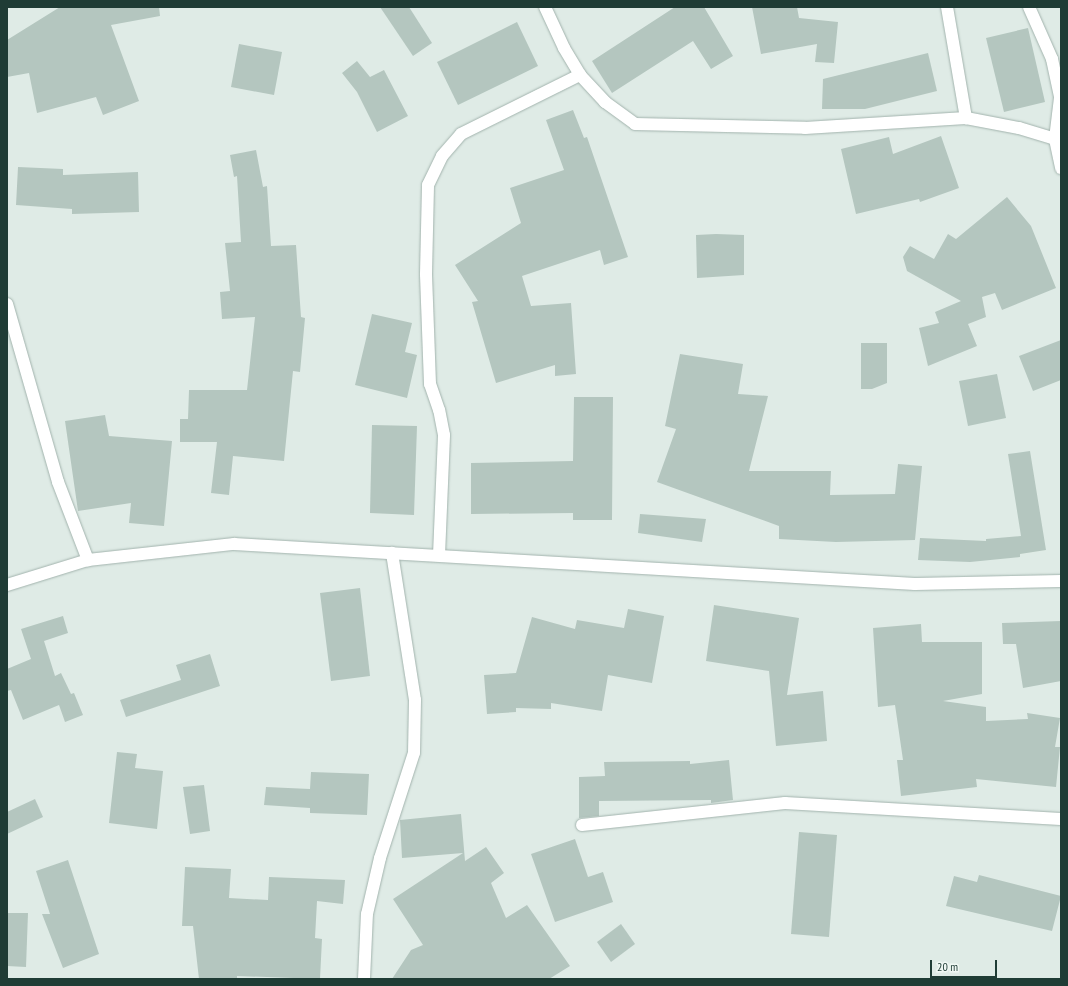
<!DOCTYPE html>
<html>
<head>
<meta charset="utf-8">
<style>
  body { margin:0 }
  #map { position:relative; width:1068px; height:986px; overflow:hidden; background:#dfebe6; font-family:"PT Sans Narrow",sans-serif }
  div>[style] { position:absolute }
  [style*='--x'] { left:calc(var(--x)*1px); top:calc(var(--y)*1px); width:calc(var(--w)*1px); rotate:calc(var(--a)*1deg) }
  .building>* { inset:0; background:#b4c6bf }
  .roads { filter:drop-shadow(0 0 1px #a2b3ad) drop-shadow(0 0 1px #a2b3ad) }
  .minor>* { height:12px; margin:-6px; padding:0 6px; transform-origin:6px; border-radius:6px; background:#fff }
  span { translate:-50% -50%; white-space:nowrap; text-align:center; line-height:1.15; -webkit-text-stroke:4px #f0f8f4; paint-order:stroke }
  .frame { position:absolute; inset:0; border:8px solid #1f3c35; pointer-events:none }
  .scale { position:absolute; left:930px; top:960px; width:67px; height:18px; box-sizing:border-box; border:2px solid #1f3c35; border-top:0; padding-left:5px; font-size:12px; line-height:14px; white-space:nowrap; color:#1f3c35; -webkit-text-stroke:3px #f0f8f4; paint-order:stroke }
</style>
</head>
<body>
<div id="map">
  <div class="building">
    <div style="clip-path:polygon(60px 7px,159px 7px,160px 16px,111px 25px,139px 101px,103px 115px,96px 97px,37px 113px,29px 73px,7px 77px,7px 40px)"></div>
    <div style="clip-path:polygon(380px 7px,409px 7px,432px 43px,413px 56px)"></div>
    <div style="clip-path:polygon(675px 7px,704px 7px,733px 56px,711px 69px,693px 41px,612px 93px,592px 61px)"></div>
    <div style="clip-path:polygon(752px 7px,797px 7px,799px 18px,838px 22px,834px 63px,815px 62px,817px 44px,761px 54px)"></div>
    <div style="clip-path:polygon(517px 22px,538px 66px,458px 105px,437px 62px)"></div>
    <div style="clip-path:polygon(1028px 28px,1045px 102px,1004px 112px,986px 38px)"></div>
    <div style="clip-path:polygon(239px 44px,282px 52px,274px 95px,231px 87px)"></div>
    <div style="clip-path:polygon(928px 53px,937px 91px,865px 109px,822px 109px,823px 79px)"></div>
    <div style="clip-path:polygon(357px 61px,370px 77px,384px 70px,408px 116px,377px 132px,357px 92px,342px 73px)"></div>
    <div style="clip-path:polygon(573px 110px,584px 138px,587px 137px,628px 257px,604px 265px,600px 250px,522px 276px,531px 306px,571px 303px,576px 374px,555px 376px,555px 365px,496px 383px,472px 302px,478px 301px,455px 265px,521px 223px,510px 188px,564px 170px,546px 120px)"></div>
    <div style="clip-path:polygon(941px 136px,959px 188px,920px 202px,919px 199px,856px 214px,841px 149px,889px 137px,893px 154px)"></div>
    <div style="clip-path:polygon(256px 150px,263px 187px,267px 186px,271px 246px,296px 245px,301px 317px,305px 318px,300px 372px,293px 371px,284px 461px,233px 456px,229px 495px,211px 493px,217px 442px,180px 442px,180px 419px,188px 419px,189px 390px,247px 390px,255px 317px,222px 319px,220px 292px,230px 291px,225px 243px,241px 242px,237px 176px,234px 177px,230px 155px)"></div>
    <div style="clip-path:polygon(18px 167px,63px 169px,63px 175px,138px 172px,139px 212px,72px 214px,72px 209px,16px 205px)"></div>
    <div style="clip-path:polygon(1007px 197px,1031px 226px,1056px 288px,1002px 310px,995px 293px,982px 297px,986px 317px,968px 324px,977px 346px,928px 366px,919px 328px,939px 323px,935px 312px,961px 301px,907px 271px,903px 257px,910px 246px,934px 259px,948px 234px,956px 239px)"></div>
    <div style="clip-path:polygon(716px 234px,744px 235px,744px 275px,697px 278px,696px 235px)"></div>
    <div style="clip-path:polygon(372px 314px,412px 323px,405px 352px,417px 355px,407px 398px,355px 385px)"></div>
    <div style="clip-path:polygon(1061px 340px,1061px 380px,1033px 391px,1019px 356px)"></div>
    <div style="clip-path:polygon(861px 343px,887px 343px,887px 383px,872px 389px,861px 389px)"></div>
    <div style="clip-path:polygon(680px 354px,743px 364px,738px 394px,768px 396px,749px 471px,831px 471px,830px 495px,895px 494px,898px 464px,922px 466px,915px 540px,836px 542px,779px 539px,779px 526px,657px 482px,676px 429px,665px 426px)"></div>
    <div style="clip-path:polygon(997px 374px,1006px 418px,968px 426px,959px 381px)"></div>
    <div style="clip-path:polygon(574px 397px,613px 397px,612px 520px,573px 520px,573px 513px,471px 514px,471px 463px,573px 461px)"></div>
    <div style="clip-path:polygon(105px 415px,109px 436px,172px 441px,164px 526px,129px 523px,131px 503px,78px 511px,65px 421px)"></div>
    <div style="clip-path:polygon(372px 425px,417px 426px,414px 515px,370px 513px)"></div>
    <div style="clip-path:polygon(1030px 451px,1046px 550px,1020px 554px,1020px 557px,970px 562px,918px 560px,920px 538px,986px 541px,986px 539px,1021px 536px,1008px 454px)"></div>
    <div style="clip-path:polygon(640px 514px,706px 519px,702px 542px,638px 533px)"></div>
    <div style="clip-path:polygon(360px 588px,370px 676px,331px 681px,320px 593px)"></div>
    <div style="clip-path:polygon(714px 605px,799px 618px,787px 695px,823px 691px,827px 741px,776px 746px,769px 671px,706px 661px)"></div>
    <div style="clip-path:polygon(628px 609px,664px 616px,652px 683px,608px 675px,602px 711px,551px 703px,551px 709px,516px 708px,516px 712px,487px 714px,484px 675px,516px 673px,532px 617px,575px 629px,577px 620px,624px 628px)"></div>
    <div style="clip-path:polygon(63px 616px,68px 633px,44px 641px,55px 676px,61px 673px,71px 694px,74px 693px,83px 715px,65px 722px,59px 705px,23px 720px,11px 690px,7px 691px,7px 669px,31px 659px,21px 629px)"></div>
    <div style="clip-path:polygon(1061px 621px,1061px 681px,1023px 688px,1016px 644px,1003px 644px,1002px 623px)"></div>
    <div style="clip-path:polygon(921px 624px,922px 642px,982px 642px,982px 694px,943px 701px,986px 707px,986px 721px,1028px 719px,1027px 713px,1060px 718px,1055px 747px,1060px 747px,1056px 787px,976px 779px,977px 787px,901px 796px,897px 760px,903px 760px,895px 705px,878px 707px,873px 628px)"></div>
    <div style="clip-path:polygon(210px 654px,220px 686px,126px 717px,120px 700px,181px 680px,176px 665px)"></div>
    <div style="clip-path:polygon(117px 752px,137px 754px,135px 768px,163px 771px,157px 829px,109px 823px)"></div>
    <div style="clip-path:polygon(729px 760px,733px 800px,711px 803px,711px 800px,599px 801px,599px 816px,579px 818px,579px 777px,605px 776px,604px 762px,690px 761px,690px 764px)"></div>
    <div style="clip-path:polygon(311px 772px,369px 774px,367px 815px,310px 813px,310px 808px,264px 805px,266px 787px,310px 789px)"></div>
    <div style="clip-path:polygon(204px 785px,210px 831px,190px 834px,183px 787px)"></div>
    <div style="clip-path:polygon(35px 799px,43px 817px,7px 834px,7px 812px)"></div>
    <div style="clip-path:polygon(461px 814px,465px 861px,486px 847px,504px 873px,491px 883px,506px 918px,527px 905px,570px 966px,549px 979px,392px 979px,411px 950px,423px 945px,393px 899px,463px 853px,402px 858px,400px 820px)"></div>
    <div style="clip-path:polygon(799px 832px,837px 835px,829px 937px,791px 934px)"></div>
    <div style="clip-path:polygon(575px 839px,588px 877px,603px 872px,613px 902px,555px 922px,531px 854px)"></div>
    <div style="clip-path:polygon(68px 860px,99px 954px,63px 968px,42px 914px,50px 914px,36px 871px)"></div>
    <div style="clip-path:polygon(185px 867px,231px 869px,229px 898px,268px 900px,269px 877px,345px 880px,343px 904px,317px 901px,315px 938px,322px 939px,320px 979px,237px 976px,237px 979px,199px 979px,193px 926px,182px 926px)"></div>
    <div style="clip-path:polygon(979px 875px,1061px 896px,1052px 931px,946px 906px,954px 876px,977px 882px)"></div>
    <div style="clip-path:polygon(7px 913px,28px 913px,26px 967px,7px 966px)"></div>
    <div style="clip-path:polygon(621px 924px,635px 944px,611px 962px,597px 942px)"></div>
  </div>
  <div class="roads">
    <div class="minor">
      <div style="--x:545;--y:7;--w:45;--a:65.1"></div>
      <div style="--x:564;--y:48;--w:31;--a:59"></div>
      <div style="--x:580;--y:75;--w:37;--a:47"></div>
      <div style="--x:605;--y:102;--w:37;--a:36"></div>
      <div style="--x:635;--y:124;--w:170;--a:1.3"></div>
      <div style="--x:805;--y:128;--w:161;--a:-3.6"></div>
      <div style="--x:966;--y:118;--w:54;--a:10.7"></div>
      <div style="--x:1019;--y:128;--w:38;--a:17"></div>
      <div style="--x:1055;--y:139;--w:30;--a:78"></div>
      <div style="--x:947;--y:7;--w:113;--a:80.3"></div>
      <div style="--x:1029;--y:7;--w:57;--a:66.1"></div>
      <div style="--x:1052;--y:59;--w:40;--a:78"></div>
      <div style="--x:1060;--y:98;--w:41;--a:97"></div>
      <div style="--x:7;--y:304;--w:185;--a:74"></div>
      <div style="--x:58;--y:482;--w:84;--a:69"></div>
      <div style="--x:439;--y:555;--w:120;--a:-87.6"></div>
      <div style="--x:444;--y:435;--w:25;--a:-101"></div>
      <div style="--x:439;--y:410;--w:28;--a:-109"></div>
      <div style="--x:430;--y:384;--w:110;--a:-92.1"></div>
      <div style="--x:426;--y:274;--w:89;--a:-88.7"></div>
      <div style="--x:428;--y:185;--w:32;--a:-64"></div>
      <div style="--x:442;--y:156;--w:29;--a:-49"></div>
      <div style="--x:461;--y:134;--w:133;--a:-26.4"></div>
      <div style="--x:7;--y:585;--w:85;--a:-17.2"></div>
      <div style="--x:88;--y:560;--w:147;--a:-6.3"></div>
      <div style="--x:234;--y:544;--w:682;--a:3.36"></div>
      <div style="--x:915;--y:584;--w:146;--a:-1.2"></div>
      <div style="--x:582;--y:825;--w:204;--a:-6.2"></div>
      <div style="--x:785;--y:803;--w:276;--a:3.3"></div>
      <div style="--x:364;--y:979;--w:65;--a:-87.4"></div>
      <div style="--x:367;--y:914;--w:57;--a:-76.9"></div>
      <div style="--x:380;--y:858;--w:110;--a:-72.1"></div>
      <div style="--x:414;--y:753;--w:53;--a:-88.9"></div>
      <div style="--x:415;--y:700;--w:149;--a:-98.9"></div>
    </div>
  </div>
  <div class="frame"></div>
  <div class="scale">20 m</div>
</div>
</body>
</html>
